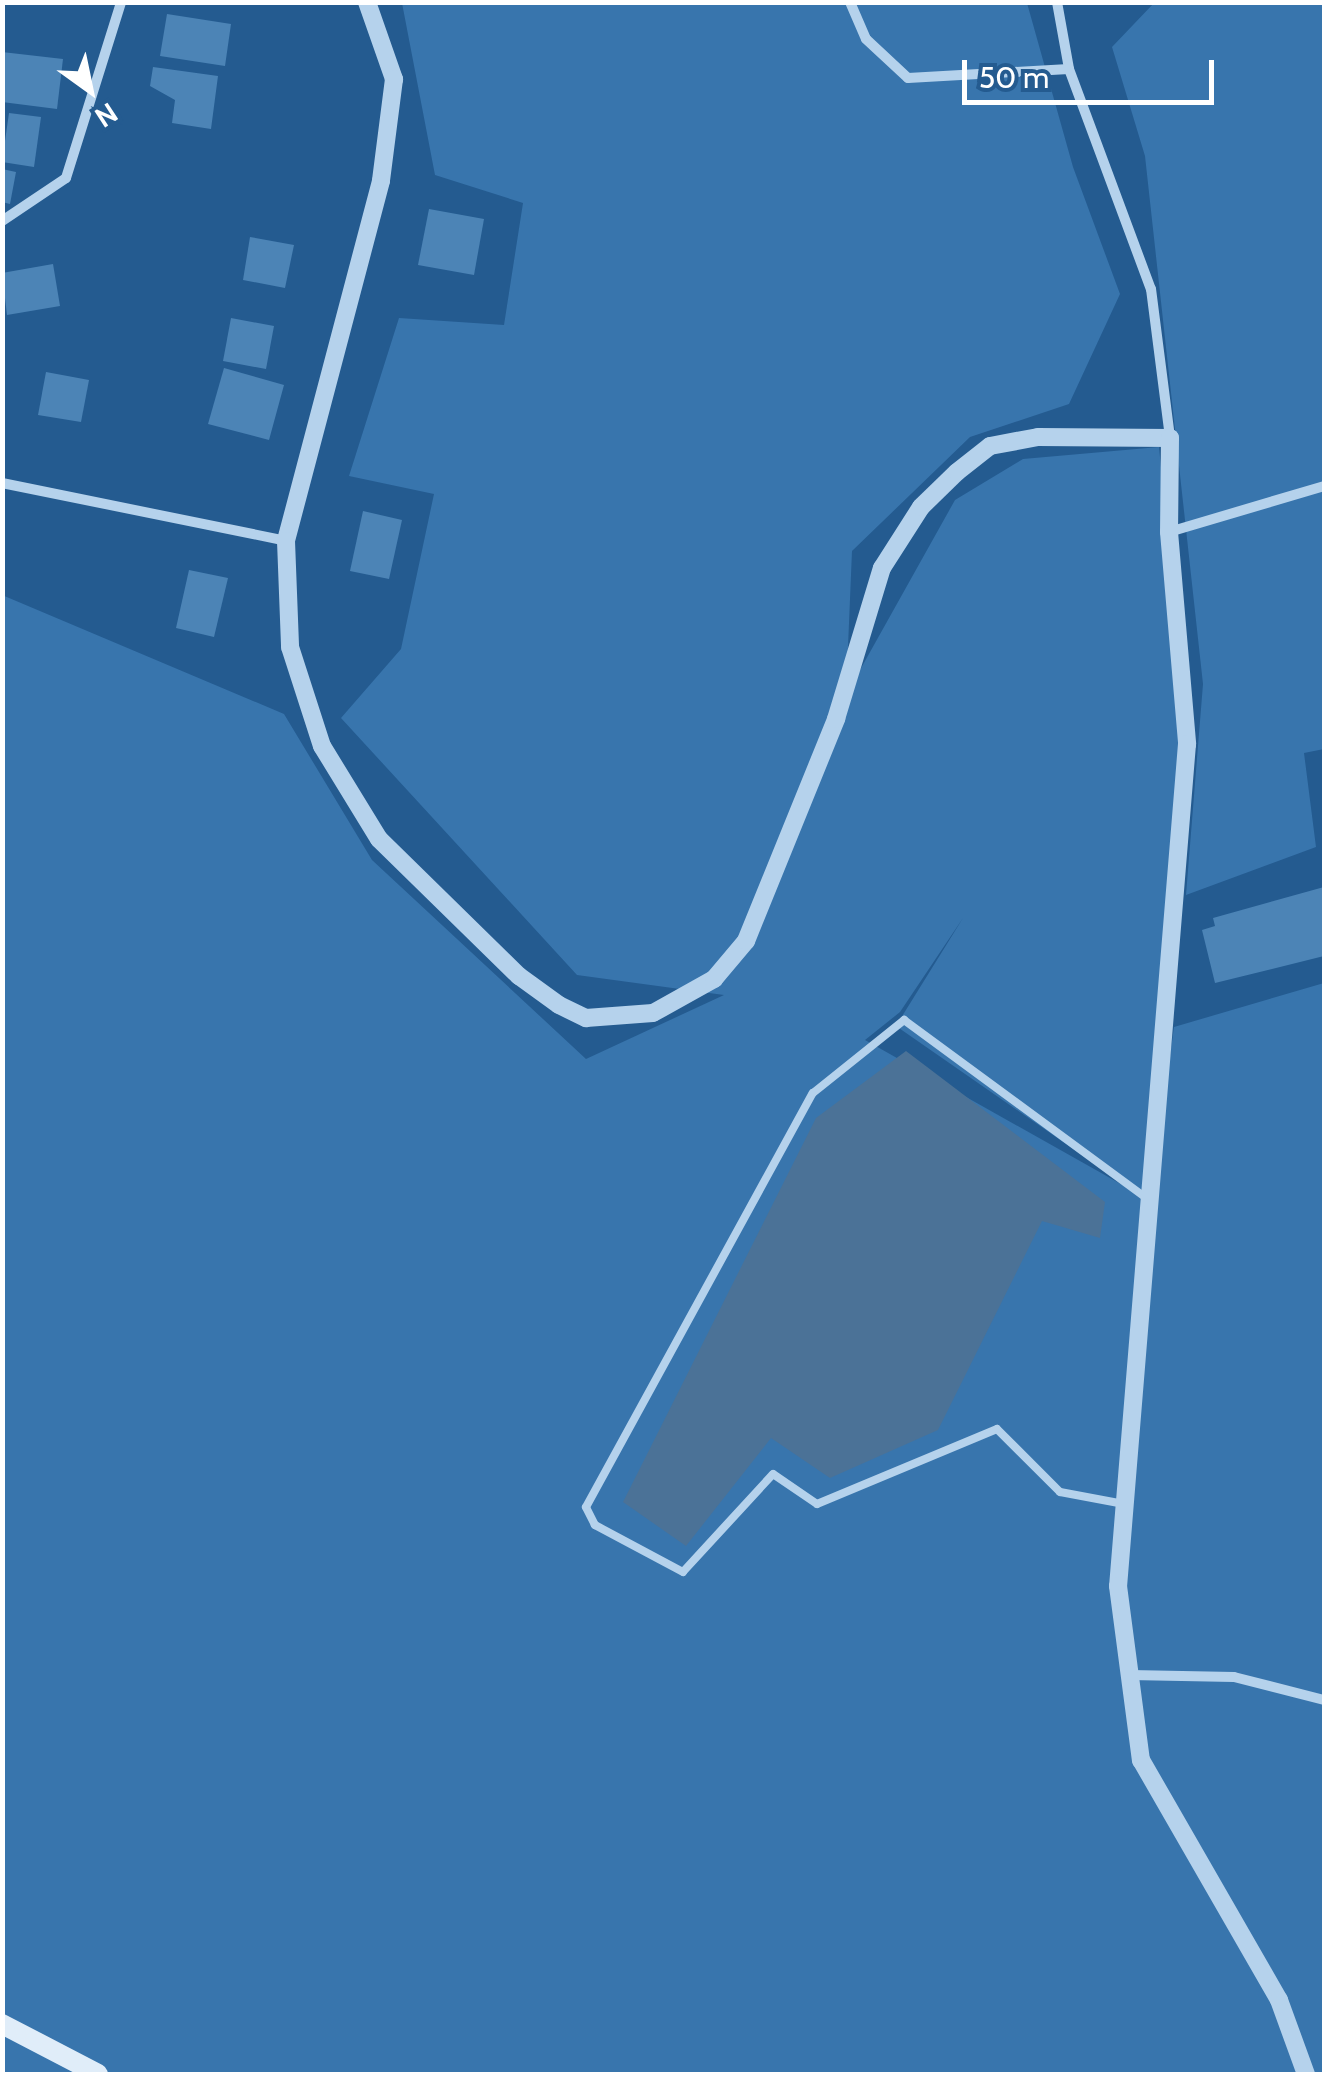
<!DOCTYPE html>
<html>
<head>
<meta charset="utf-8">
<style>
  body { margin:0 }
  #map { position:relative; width:1327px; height:2077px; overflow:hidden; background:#245b90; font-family:Cabin,sans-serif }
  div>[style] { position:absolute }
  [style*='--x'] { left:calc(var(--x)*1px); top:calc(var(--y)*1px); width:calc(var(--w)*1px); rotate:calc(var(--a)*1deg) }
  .green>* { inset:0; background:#3875ad }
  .water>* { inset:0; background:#4b7297 }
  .building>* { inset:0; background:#4c84b6 }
  .service>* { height:8px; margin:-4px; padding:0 4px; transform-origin:4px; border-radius:4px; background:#b5d2ec }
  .minor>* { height:10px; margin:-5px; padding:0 5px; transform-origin:5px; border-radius:5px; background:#b5d2ec }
  .tertiary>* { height:18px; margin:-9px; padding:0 9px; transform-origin:9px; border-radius:9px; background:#b5d2ec }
  .secondary>* { height:20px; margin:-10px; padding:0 10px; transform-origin:10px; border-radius:10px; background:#e0edf9 }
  span { translate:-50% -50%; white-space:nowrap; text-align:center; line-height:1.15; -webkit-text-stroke:9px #245b90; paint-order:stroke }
  .frame { position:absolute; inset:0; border:5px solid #fff; pointer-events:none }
  .north { position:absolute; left:40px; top:40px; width:100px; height:100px; -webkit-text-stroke:8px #245b90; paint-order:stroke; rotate:147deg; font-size:28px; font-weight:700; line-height:40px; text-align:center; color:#fff }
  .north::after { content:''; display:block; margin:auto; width:35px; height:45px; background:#fff; clip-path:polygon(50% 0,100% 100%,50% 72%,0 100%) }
  .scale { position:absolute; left:962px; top:60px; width:252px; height:45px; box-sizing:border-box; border:5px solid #fff; border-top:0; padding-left:12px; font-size:30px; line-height:35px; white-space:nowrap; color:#fff; -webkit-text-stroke:8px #245b90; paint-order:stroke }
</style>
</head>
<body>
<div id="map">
  <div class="green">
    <div style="clip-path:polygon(evenodd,402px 3px,1027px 3px,1073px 167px,1120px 294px,1069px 404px,970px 437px,852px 551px,846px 695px,955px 500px,1023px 459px,1159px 447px,1183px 689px,1153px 1181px,1174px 1027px,1324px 983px,1324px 2074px,3px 2074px,2px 595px,284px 714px,372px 860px,586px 1059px,724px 995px,577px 975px,341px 718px,401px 649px,434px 494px,349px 476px,399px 318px,504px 325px,523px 203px,435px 175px,402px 3px,963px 918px,896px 1026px,1135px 1192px,865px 1040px,900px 1012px,963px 918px)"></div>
    <div style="clip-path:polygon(1154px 3px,1324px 3px,1324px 749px,1304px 753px,1316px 847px,1186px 895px,1203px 684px,1145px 156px,1112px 47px)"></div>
  </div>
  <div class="water">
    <div style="clip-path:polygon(906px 1051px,1105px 1202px,1100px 1238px,1042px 1221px,938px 1430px,830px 1478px,771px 1438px,686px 1546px,623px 1502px,816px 1118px)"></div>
  </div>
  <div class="building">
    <div style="clip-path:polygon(167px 14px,231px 24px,225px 66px,160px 56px)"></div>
    <div style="clip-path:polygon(2px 52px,63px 59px,57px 109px,2px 102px)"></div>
    <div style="clip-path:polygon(153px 67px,218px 76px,211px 129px,172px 123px,175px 100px,150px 86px)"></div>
    <div style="clip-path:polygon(9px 113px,41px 117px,34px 167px,2px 162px)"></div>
    <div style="clip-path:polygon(2px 169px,16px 172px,10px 204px,2px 202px)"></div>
    <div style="clip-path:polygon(429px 209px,484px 219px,474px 275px,418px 265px)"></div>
    <div style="clip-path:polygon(250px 237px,294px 245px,285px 288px,243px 280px)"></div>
    <div style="clip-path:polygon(53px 264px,60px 306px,7px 315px,2px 273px)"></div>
    <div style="clip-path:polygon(231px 318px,274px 326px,266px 369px,223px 361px)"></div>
    <div style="clip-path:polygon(224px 368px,284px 385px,269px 440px,208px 424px)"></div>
    <div style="clip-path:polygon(46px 372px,89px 380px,81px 422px,38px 415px)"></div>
    <div style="clip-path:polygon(363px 511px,402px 520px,389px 579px,350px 571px)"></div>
    <div style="clip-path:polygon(189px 570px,228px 578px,214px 637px,176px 628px)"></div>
    <div style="clip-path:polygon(1324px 887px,1324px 956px,1215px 983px,1202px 930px,1215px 926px,1213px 918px)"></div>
  </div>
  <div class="service">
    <div style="--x:1124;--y:1504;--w:65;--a:-169.4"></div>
    <div style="--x:1060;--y:1492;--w:89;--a:-135"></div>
    <div style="--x:997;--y:1429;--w:195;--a:157.4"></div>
    <div style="--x:817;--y:1504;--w:53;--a:-145.7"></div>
    <div style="--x:773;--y:1474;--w:133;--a:132.6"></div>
    <div style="--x:683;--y:1572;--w:100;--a:-151.9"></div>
    <div style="--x:595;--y:1525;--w:20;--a:-117"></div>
    <div style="--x:586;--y:1507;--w:472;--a:-61.3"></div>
    <div style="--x:813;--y:1093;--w:117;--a:-38.7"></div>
    <div style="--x:904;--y:1020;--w:300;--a:36.3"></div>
  </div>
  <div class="minor">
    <div style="--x:850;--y:2;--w:40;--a:66.6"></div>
    <div style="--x:866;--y:39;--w:57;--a:42.9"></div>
    <div style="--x:908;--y:78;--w:161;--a:-3.2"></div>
    <div style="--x:1057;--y:2;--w:68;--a:79.8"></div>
    <div style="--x:1069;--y:69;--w:235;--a:69.6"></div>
    <div style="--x:1151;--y:289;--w:150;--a:82.7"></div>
    <div style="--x:2;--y:221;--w:77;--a:-33.9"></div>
    <div style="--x:66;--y:178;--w:184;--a:-72.6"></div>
    <div style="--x:2;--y:483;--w:290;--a:11.5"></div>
    <div style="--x:1169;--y:532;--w:162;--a:-16.5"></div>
    <div style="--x:1130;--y:1675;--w:104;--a:1.1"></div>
    <div style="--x:1234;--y:1677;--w:93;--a:14.3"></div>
  </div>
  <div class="tertiary">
    <div style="--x:367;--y:2;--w:82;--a:70.7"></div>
    <div style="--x:394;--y:79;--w:103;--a:97.3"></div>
    <div style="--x:381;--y:181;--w:372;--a:104.8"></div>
    <div style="--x:286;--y:541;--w:106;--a:87.8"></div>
    <div style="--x:290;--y:647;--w:104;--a:72.1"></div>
    <div style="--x:322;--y:746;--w:109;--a:58.5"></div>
    <div style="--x:379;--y:839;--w:196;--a:44.4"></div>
    <div style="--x:519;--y:976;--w:49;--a:35.9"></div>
    <div style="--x:559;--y:1005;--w:30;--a:26"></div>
    <div style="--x:586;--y:1018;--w:67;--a:-4.3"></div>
    <div style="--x:653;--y:1013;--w:70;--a:-29.1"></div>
    <div style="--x:714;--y:979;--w:50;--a:-49.9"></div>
    <div style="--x:746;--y:941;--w:240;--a:-67.9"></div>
    <div style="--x:836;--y:719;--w:158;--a:-73.1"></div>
    <div style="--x:882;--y:568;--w:72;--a:-57.4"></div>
    <div style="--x:921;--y:507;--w:50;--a:-44.2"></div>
    <div style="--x:957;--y:472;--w:42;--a:-38.2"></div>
    <div style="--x:990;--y:446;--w:49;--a:-10.6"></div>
    <div style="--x:1038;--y:437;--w:132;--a:0.4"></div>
    <div style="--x:1170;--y:438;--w:94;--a:90.6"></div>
    <div style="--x:1169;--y:532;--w:213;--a:85.1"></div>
    <div style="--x:1187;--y:744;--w:845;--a:94.68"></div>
    <div style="--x:1118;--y:1586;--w:176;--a:82.5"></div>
    <div style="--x:1141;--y:1760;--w:277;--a:60.1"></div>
    <div style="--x:1279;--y:2000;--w:79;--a:70"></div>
  </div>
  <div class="secondary">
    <div style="--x:2;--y:2024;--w:108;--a:27.5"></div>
  </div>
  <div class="frame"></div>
  <div class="north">N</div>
  <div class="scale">50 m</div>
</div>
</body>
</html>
